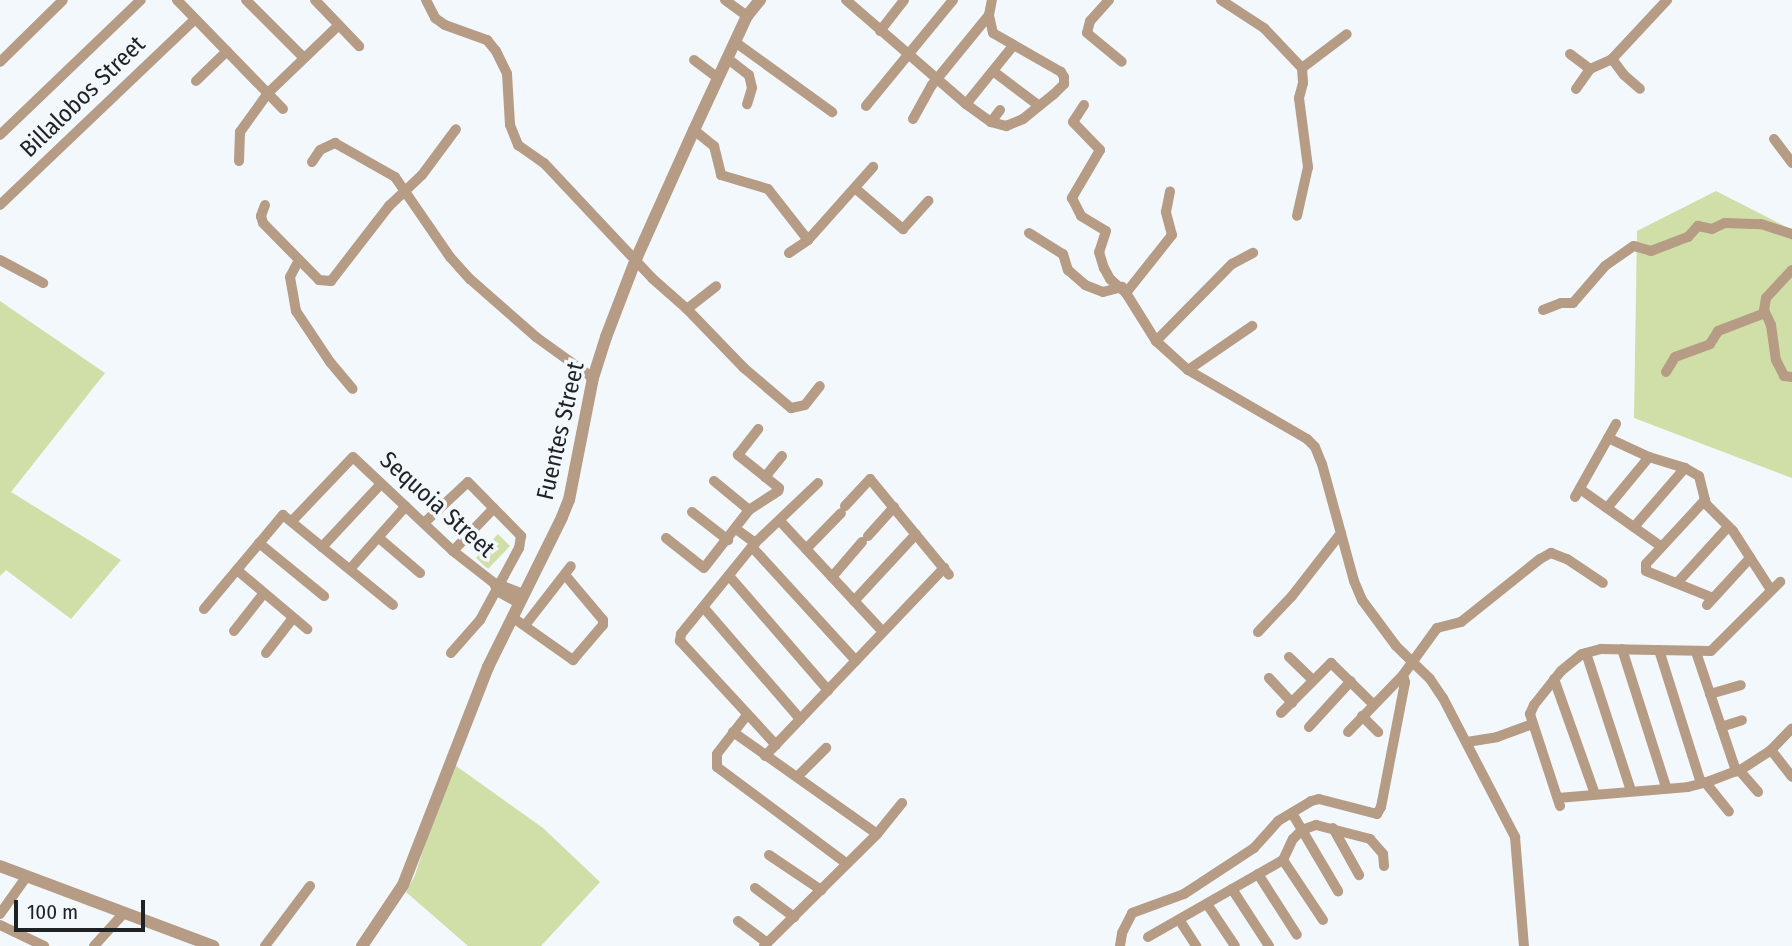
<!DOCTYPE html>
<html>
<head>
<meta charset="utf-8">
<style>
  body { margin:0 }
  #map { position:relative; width:1792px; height:946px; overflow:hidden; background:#f3f8fd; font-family:"Fira Sans Condensed",sans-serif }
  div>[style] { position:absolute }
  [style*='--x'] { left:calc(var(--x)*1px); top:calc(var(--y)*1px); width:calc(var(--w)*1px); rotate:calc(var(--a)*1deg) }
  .green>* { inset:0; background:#d0dea8 }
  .minor>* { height:10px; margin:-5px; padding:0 5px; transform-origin:5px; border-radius:5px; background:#b69b85 }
  .tertiary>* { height:12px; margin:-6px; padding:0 6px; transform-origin:6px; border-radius:6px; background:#b69b85 }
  span { translate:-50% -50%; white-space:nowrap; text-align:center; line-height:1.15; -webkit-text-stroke:7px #f3f8fd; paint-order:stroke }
  .street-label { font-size:24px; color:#1f2225 }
  .scale { position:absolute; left:14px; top:900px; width:131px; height:32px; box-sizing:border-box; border:4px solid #1f2225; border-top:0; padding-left:9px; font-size:21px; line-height:24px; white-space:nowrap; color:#1f2225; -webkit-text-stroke:5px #f3f8fd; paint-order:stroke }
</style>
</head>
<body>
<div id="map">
  <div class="green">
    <div style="clip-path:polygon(1716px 191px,1792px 230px,1792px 478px,1634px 418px,1637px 231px)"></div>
    <div style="clip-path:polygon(0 301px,105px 373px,11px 492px,121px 560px,71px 619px,6px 570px,0 576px)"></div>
    <div style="clip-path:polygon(498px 534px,510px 546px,488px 569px,476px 558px)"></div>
    <div style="clip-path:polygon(452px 763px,543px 828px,600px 882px,541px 946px,468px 946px,406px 892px,415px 875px)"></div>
  </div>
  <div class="minor">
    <div style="--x:177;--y:0;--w:152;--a:45.8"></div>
    <div style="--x:246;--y:0;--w:81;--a:45"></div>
    <div style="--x:315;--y:0;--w:64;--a:46.3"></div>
    <div style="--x:426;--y:0;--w:20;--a:63"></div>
    <div style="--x:435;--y:18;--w:12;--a:35"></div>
    <div style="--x:445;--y:25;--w:45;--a:19.7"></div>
    <div style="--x:487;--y:40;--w:14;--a:51"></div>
    <div style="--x:496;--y:51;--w:25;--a:64"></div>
    <div style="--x:507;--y:74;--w:51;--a:86.6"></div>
    <div style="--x:510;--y:125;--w:22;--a:68"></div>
    <div style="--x:518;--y:145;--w:32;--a:35"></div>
    <div style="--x:544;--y:163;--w:159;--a:46.8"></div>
    <div style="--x:653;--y:279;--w:45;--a:41.4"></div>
    <div style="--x:687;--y:309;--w:82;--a:46"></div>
    <div style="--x:744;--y:368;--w:62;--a:40.4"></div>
    <div style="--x:791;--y:408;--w:14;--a:-12"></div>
    <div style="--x:805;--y:405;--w:24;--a:-52"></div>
    <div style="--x:725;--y:0;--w:27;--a:36"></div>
    <div style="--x:846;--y:0;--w:159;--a:40.9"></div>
    <div style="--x:966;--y:104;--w:31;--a:36"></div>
    <div style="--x:991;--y:122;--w:16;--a:15"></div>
    <div style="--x:1006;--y:126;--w:18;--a:-22"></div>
    <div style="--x:1023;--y:119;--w:38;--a:-39"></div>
    <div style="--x:1053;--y:95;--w:16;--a:-45"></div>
    <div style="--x:1064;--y:84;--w:7;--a:-90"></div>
    <div style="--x:1064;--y:77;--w:6;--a:-121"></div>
    <div style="--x:1061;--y:72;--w:78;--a:-150.2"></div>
    <div style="--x:993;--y:33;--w:18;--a:-103"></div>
    <div style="--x:989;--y:15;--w:15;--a:-79"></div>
    <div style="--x:1109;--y:0;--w:28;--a:132"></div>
    <div style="--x:1090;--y:21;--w:12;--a:104"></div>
    <div style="--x:1087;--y:33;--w:45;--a:39.6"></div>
    <div style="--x:1221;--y:0;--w:51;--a:33.1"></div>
    <div style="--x:1264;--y:28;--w:55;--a:46.5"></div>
    <div style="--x:1302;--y:68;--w:15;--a:86"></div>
    <div style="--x:1303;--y:83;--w:16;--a:105"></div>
    <div style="--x:1299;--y:98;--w:70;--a:82.6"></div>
    <div style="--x:1308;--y:167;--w:50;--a:102.7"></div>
    <div style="--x:880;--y:31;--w:39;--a:-52"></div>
    <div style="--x:735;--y:42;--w:120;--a:35.8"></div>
    <div style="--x:1570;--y:54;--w:25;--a:37"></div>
    <div style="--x:727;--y:58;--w:28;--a:38"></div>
    <div style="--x:749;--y:75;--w:13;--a:77"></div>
    <div style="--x:752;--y:88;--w:17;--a:107"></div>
    <div style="--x:1612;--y:59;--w:20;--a:53"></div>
    <div style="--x:1624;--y:75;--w:21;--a:41"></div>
    <div style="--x:694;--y:60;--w:30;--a:37"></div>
    <div style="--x:0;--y:62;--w:88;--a:-44.5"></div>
    <div style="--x:1302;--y:68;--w:56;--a:-37.1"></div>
    <div style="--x:993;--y:71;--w:56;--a:37.1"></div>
    <div style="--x:196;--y:81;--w:43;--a:-44.1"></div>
    <div style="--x:1576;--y:89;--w:24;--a:-55"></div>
    <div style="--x:1590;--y:69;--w:24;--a:-24"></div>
    <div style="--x:1612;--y:59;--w:81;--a:-47"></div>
    <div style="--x:966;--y:104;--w:75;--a:-51"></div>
    <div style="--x:1084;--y:105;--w:20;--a:123"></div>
    <div style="--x:1073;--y:122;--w:39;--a:46"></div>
    <div style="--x:1100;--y:150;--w:56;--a:120.3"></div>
    <div style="--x:1072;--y:198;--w:20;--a:63"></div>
    <div style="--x:1081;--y:216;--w:29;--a:31"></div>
    <div style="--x:1106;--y:231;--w:22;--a:108"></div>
    <div style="--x:1099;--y:252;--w:17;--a:73"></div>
    <div style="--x:1104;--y:268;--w:13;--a:61"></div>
    <div style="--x:1110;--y:279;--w:21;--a:41"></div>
    <div style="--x:1126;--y:293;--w:57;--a:58"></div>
    <div style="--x:1156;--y:341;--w:43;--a:42.2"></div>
    <div style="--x:1188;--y:370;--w:138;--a:30.1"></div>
    <div style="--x:1307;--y:439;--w:11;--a:45"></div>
    <div style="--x:1315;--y:447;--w:18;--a:68"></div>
    <div style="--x:1322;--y:464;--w:121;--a:74.7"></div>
    <div style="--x:1354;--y:581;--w:21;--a:67"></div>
    <div style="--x:1362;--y:600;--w:57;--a:53.5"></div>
    <div style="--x:1396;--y:646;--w:47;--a:44.1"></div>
    <div style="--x:1430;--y:679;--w:23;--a:56"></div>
    <div style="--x:1443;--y:698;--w:157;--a:62.6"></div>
    <div style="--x:1515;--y:837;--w:109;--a:85.3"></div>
    <div style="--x:866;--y:106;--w:137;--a:-50.6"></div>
    <div style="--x:913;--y:119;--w:39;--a:-61"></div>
    <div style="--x:932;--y:85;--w:90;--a:-50.8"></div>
    <div style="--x:991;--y:122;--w:15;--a:-53"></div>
    <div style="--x:694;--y:130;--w:26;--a:39"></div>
    <div style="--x:714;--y:146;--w:30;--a:76"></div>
    <div style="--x:721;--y:175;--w:49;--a:16.6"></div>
    <div style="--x:768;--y:189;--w:65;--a:51.9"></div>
    <div style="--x:0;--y:135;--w:195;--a:-43.8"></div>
    <div style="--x:1774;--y:139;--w:30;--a:53"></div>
    <div style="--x:239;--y:161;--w:29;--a:-88"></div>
    <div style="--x:240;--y:132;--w:48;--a:-54.3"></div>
    <div style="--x:268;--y:93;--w:98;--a:-43.8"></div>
    <div style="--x:312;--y:162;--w:14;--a:-56"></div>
    <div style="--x:320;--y:150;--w:17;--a:-25"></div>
    <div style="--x:335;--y:143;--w:69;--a:29.5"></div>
    <div style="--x:395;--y:177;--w:97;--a:55.5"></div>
    <div style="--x:450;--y:257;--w:30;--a:48"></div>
    <div style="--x:470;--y:279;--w:88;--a:41.3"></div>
    <div style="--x:536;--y:337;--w:70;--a:35.7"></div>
    <div style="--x:856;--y:189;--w:62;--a:40.4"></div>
    <div style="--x:903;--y:229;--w:38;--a:-48"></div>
    <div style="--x:0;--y:205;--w:269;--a:-43.6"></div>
    <div style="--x:265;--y:205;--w:12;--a:110"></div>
    <div style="--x:261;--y:216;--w:7;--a:74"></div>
    <div style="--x:263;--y:223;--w:80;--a:45.5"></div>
    <div style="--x:319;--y:280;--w:12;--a:5"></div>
    <div style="--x:331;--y:281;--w:95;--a:-52.3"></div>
    <div style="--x:389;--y:206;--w:45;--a:-43.2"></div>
    <div style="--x:422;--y:175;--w:57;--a:-53.5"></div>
    <div style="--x:1029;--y:233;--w:40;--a:32"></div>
    <div style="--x:1063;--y:254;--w:17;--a:73"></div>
    <div style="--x:1068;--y:270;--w:23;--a:41"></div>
    <div style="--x:1085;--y:285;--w:19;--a:21"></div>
    <div style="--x:1103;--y:292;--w:20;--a:-15"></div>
    <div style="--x:789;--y:253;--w:23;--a:-34"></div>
    <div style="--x:808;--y:240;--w:98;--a:-48.3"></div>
    <div style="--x:0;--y:260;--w:49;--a:28.1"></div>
    <div style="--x:299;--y:260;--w:19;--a:118"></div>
    <div style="--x:290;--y:277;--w:35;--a:80"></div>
    <div style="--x:296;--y:311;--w:61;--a:56.3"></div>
    <div style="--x:330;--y:362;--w:35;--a:50"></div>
    <div style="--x:1792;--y:270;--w:38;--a:133"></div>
    <div style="--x:1766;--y:298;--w:12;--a:99"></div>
    <div style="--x:1764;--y:310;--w:17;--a:65"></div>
    <div style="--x:1771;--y:325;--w:35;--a:82"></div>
    <div style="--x:1776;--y:360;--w:18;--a:63"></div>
    <div style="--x:1784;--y:376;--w:8;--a:7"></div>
    <div style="--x:1126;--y:293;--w:74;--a:-51.6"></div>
    <div style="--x:1172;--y:235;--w:24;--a:-105"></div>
    <div style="--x:1166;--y:212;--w:21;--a:-79"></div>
    <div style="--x:687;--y:309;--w:37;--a:-38"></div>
    <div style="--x:1543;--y:310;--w:19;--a:-21"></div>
    <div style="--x:1561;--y:303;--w:12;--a:0"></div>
    <div style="--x:1573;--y:303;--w:49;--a:-49.1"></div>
    <div style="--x:1605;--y:266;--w:35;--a:-35"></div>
    <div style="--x:1634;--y:246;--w:18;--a:16"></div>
    <div style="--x:1651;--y:251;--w:40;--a:-21"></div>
    <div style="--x:1688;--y:237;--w:15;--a:-48"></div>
    <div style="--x:1698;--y:226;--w:14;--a:12"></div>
    <div style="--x:1712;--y:229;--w:14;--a:-25"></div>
    <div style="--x:1725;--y:223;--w:36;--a:2"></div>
    <div style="--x:1761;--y:224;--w:33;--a:18"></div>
    <div style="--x:1156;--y:341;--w:108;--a:-45.4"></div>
    <div style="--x:1232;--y:264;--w:24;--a:-28"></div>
    <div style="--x:1188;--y:370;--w:78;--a:-34.5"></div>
    <div style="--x:1666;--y:372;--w:17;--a:-59"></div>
    <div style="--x:1675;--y:357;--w:37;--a:-20"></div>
    <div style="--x:1710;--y:344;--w:15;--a:-58"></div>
    <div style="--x:1718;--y:331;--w:50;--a:-21"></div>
    <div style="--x:1608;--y:438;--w:45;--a:24.9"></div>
    <div style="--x:1649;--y:457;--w:38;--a:17"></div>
    <div style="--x:1685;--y:468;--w:16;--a:30"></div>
    <div style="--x:1699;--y:476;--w:29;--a:76"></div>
    <div style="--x:1706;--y:504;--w:38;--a:45"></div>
    <div style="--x:1733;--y:531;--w:70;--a:57.2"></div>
    <div style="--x:765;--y:477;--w:27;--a:-51"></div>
    <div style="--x:714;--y:481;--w:45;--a:39.6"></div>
    <div style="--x:1580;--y:489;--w:100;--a:35.3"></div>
    <div style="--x:1575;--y:497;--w:84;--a:-60.7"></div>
    <div style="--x:1705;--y:500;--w:87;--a:132.7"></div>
    <div style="--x:1646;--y:564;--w:7;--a:90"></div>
    <div style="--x:1646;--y:571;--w:72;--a:21.9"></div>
    <div style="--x:845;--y:506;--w:37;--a:-47"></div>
    <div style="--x:870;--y:479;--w:124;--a:50.5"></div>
    <div style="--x:1607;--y:508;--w:66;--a:-50.5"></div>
    <div style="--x:692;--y:512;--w:46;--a:37.9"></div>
    <div style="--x:292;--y:521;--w:88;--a:-46.4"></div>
    <div style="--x:353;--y:457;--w:137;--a:43.2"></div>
    <div style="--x:453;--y:551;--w:52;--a:38"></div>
    <div style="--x:494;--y:583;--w:9;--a:69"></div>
    <div style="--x:497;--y:591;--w:25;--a:29"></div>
    <div style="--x:780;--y:521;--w:151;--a:47.1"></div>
    <div style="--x:424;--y:523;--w:60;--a:-43"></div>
    <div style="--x:468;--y:482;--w:76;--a:45.5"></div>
    <div style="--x:521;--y:536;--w:12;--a:99"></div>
    <div style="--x:519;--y:548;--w:82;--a:118.4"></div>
    <div style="--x:480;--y:620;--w:44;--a:131.3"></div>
    <div style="--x:1634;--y:527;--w:78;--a:-49.2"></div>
    <div style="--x:736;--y:529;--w:24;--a:36"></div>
    <div style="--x:868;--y:536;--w:39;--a:-48"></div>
    <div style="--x:379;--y:538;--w:54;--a:40.5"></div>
    <div style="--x:666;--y:538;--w:48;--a:38.3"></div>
    <div style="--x:704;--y:568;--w:73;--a:-52.2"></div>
    <div style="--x:749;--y:510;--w:35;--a:-33"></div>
    <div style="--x:778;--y:491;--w:3;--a:-72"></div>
    <div style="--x:779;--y:488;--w:53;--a:-141.2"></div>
    <div style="--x:738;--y:455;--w:33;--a:-52"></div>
    <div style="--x:259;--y:543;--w:84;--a:39.2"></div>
    <div style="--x:322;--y:547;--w:86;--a:-46.9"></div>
    <div style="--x:752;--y:547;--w:154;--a:47.6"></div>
    <div style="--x:806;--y:549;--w:50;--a:-45.8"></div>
    <div style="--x:453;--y:551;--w:59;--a:-46.4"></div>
    <div style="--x:350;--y:569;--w:84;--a:-48.4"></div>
    <div style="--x:237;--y:570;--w:92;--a:40.1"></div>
    <div style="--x:730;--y:577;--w:150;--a:49.1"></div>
    <div style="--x:832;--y:577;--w:46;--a:-49.4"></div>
    <div style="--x:495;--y:583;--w:31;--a:21"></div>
    <div style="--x:1677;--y:583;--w:76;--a:-47.7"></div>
    <div style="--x:854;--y:601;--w:91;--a:-47.2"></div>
    <div style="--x:1707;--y:605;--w:64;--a:-47.5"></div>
    <div style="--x:704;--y:608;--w:147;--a:49.1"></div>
    <div style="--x:204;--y:609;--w:123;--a:-50"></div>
    <div style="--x:283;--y:515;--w:142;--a:39.3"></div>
    <div style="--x:512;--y:617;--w:75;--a:35.2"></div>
    <div style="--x:573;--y:660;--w:46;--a:-49.4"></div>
    <div style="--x:603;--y:625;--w:5;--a:-90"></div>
    <div style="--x:603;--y:620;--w:57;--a:-130.1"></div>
    <div style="--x:526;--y:624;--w:73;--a:-52.2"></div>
    <div style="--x:234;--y:631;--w:48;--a:-51.7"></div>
    <div style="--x:1258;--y:632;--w:50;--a:-46.6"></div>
    <div style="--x:1292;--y:596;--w:80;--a:-52.1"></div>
    <div style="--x:1622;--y:649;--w:145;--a:72.3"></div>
    <div style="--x:1659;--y:650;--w:139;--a:72.5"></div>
    <div style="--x:1696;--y:652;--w:126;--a:71.4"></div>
    <div style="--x:266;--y:653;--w:44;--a:-52.4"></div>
    <div style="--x:1586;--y:653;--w:145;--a:71.9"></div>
    <div style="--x:1289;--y:657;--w:32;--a:44"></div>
    <div style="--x:1269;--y:678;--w:34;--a:47"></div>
    <div style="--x:1554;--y:679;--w:122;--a:70.4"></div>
    <div style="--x:1710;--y:694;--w:32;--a:-16"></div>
    <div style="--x:1281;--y:713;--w:71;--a:-45"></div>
    <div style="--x:1331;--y:663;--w:59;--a:44.3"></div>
    <div style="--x:747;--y:715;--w:49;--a:127.6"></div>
    <div style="--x:717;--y:754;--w:13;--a:90"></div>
    <div style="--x:717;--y:767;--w:162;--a:36.7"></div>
    <div style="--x:1362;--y:716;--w:23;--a:45"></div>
    <div style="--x:1309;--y:727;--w:62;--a:-47.6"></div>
    <div style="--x:1721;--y:727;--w:22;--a:-18"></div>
    <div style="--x:733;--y:732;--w:176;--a:35.3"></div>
    <div style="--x:1348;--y:732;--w:79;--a:-46"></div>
    <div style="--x:1403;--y:675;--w:58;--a:-54.1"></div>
    <div style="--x:1437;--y:628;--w:25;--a:-14"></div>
    <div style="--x:1461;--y:622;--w:101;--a:-38.6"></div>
    <div style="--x:1540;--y:559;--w:13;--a:-29"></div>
    <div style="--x:1551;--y:553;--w:17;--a:21"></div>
    <div style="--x:1567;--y:559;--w:43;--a:33.7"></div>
    <div style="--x:1467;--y:742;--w:30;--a:-9"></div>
    <div style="--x:1497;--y:737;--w:37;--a:-20"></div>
    <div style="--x:776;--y:745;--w:142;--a:-132.7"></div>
    <div style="--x:680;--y:641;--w:7;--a:-82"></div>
    <div style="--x:681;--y:634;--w:117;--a:-50.9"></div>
    <div style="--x:755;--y:543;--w:87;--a:-43.6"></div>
    <div style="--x:1771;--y:750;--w:34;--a:52"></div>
    <div style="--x:765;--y:756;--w:260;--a:-46.4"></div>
    <div style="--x:1739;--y:770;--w:29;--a:49"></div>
    <div style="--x:798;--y:776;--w:40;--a:-45"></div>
    <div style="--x:1705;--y:782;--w:38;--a:51"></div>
    <div style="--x:1558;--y:798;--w:130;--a:-4.8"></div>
    <div style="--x:1688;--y:787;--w:23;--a:-15"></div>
    <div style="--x:1710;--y:781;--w:34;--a:-21"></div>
    <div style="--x:1742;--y:769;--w:35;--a:-33"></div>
    <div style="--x:1771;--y:750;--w:30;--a:-46"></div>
    <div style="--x:1560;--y:806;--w:97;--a:-108.1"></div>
    <div style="--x:1530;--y:714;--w:10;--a:-66"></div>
    <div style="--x:1534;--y:705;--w:43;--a:-51.5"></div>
    <div style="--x:1561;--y:671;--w:27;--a:-39"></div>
    <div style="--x:1582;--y:654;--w:20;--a:-15"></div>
    <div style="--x:1601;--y:649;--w:110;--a:1"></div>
    <div style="--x:1711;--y:651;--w:98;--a:-45"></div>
    <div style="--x:1292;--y:813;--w:91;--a:59.5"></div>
    <div style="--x:1333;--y:828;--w:54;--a:61"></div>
    <div style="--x:769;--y:855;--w:63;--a:33.9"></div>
    <div style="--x:1283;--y:860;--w:72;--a:56.3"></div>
    <div style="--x:1258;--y:874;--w:72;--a:57.4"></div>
    <div style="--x:755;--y:888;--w:49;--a:36.6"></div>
    <div style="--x:1232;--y:889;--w:68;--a:57"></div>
    <div style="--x:1207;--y:904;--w:50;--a:56.3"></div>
    <div style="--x:0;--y:914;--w:47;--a:-54.6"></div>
    <div style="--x:738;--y:921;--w:36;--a:37"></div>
    <div style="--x:1180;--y:921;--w:30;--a:57"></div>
    <div style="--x:0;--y:925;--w:49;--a:25.5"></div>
    <div style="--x:1148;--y:937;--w:155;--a:-29.7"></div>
    <div style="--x:1283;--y:860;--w:23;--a:-65"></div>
    <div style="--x:1293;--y:839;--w:13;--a:-45"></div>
    <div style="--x:1302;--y:830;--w:15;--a:-20"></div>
    <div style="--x:1316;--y:825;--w:56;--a:14.5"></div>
    <div style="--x:1370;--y:839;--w:20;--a:49"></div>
    <div style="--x:1383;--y:854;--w:12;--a:85"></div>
    <div style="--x:94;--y:946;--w:45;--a:-47.7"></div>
    <div style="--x:265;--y:946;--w:75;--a:-53.1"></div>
    <div style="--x:764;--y:946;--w:159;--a:-44.7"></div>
    <div style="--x:877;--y:834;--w:40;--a:-51"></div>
    <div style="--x:1120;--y:946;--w:13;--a:-81"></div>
    <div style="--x:1122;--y:933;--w:22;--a:-63"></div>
    <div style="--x:1132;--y:913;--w:55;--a:-20.1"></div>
    <div style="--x:1184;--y:894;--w:84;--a:-33.3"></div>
    <div style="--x:1254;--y:848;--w:36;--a:-48"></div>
    <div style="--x:1278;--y:821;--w:39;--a:-31"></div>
    <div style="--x:1311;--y:801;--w:8;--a:-14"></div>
    <div style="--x:1319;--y:799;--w:60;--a:14.5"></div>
    <div style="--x:1377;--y:814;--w:8;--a:-60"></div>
    <div style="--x:1381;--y:807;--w:127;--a:-79.1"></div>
    <div style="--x:1405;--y:682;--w:7;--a:-106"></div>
  </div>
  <div class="tertiary">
    <div style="--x:0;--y:866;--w:228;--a:20.6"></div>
    <div style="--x:362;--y:946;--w:73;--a:-56.1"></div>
    <div style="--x:403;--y:885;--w:234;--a:-68.7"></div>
    <div style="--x:488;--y:667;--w:167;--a:-63.7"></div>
    <div style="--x:562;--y:517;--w:18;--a:-68"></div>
    <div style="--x:569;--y:500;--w:124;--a:-78.9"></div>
    <div style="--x:593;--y:378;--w:43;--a:-72.4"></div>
    <div style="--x:606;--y:337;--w:84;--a:-69"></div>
    <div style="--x:636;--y:259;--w:141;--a:-65.8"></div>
    <div style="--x:694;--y:130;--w:126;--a:-65.1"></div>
    <div style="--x:747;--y:16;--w:21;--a:-51"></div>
  </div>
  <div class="street-label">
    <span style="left:83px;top:97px;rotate:-44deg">Billalobos Street</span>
    <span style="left:561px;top:431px;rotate:-77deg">Fuentes Street</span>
    <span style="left:437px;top:505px;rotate:42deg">Sequoia Street</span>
  </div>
  <div class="scale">100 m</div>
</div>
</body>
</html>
